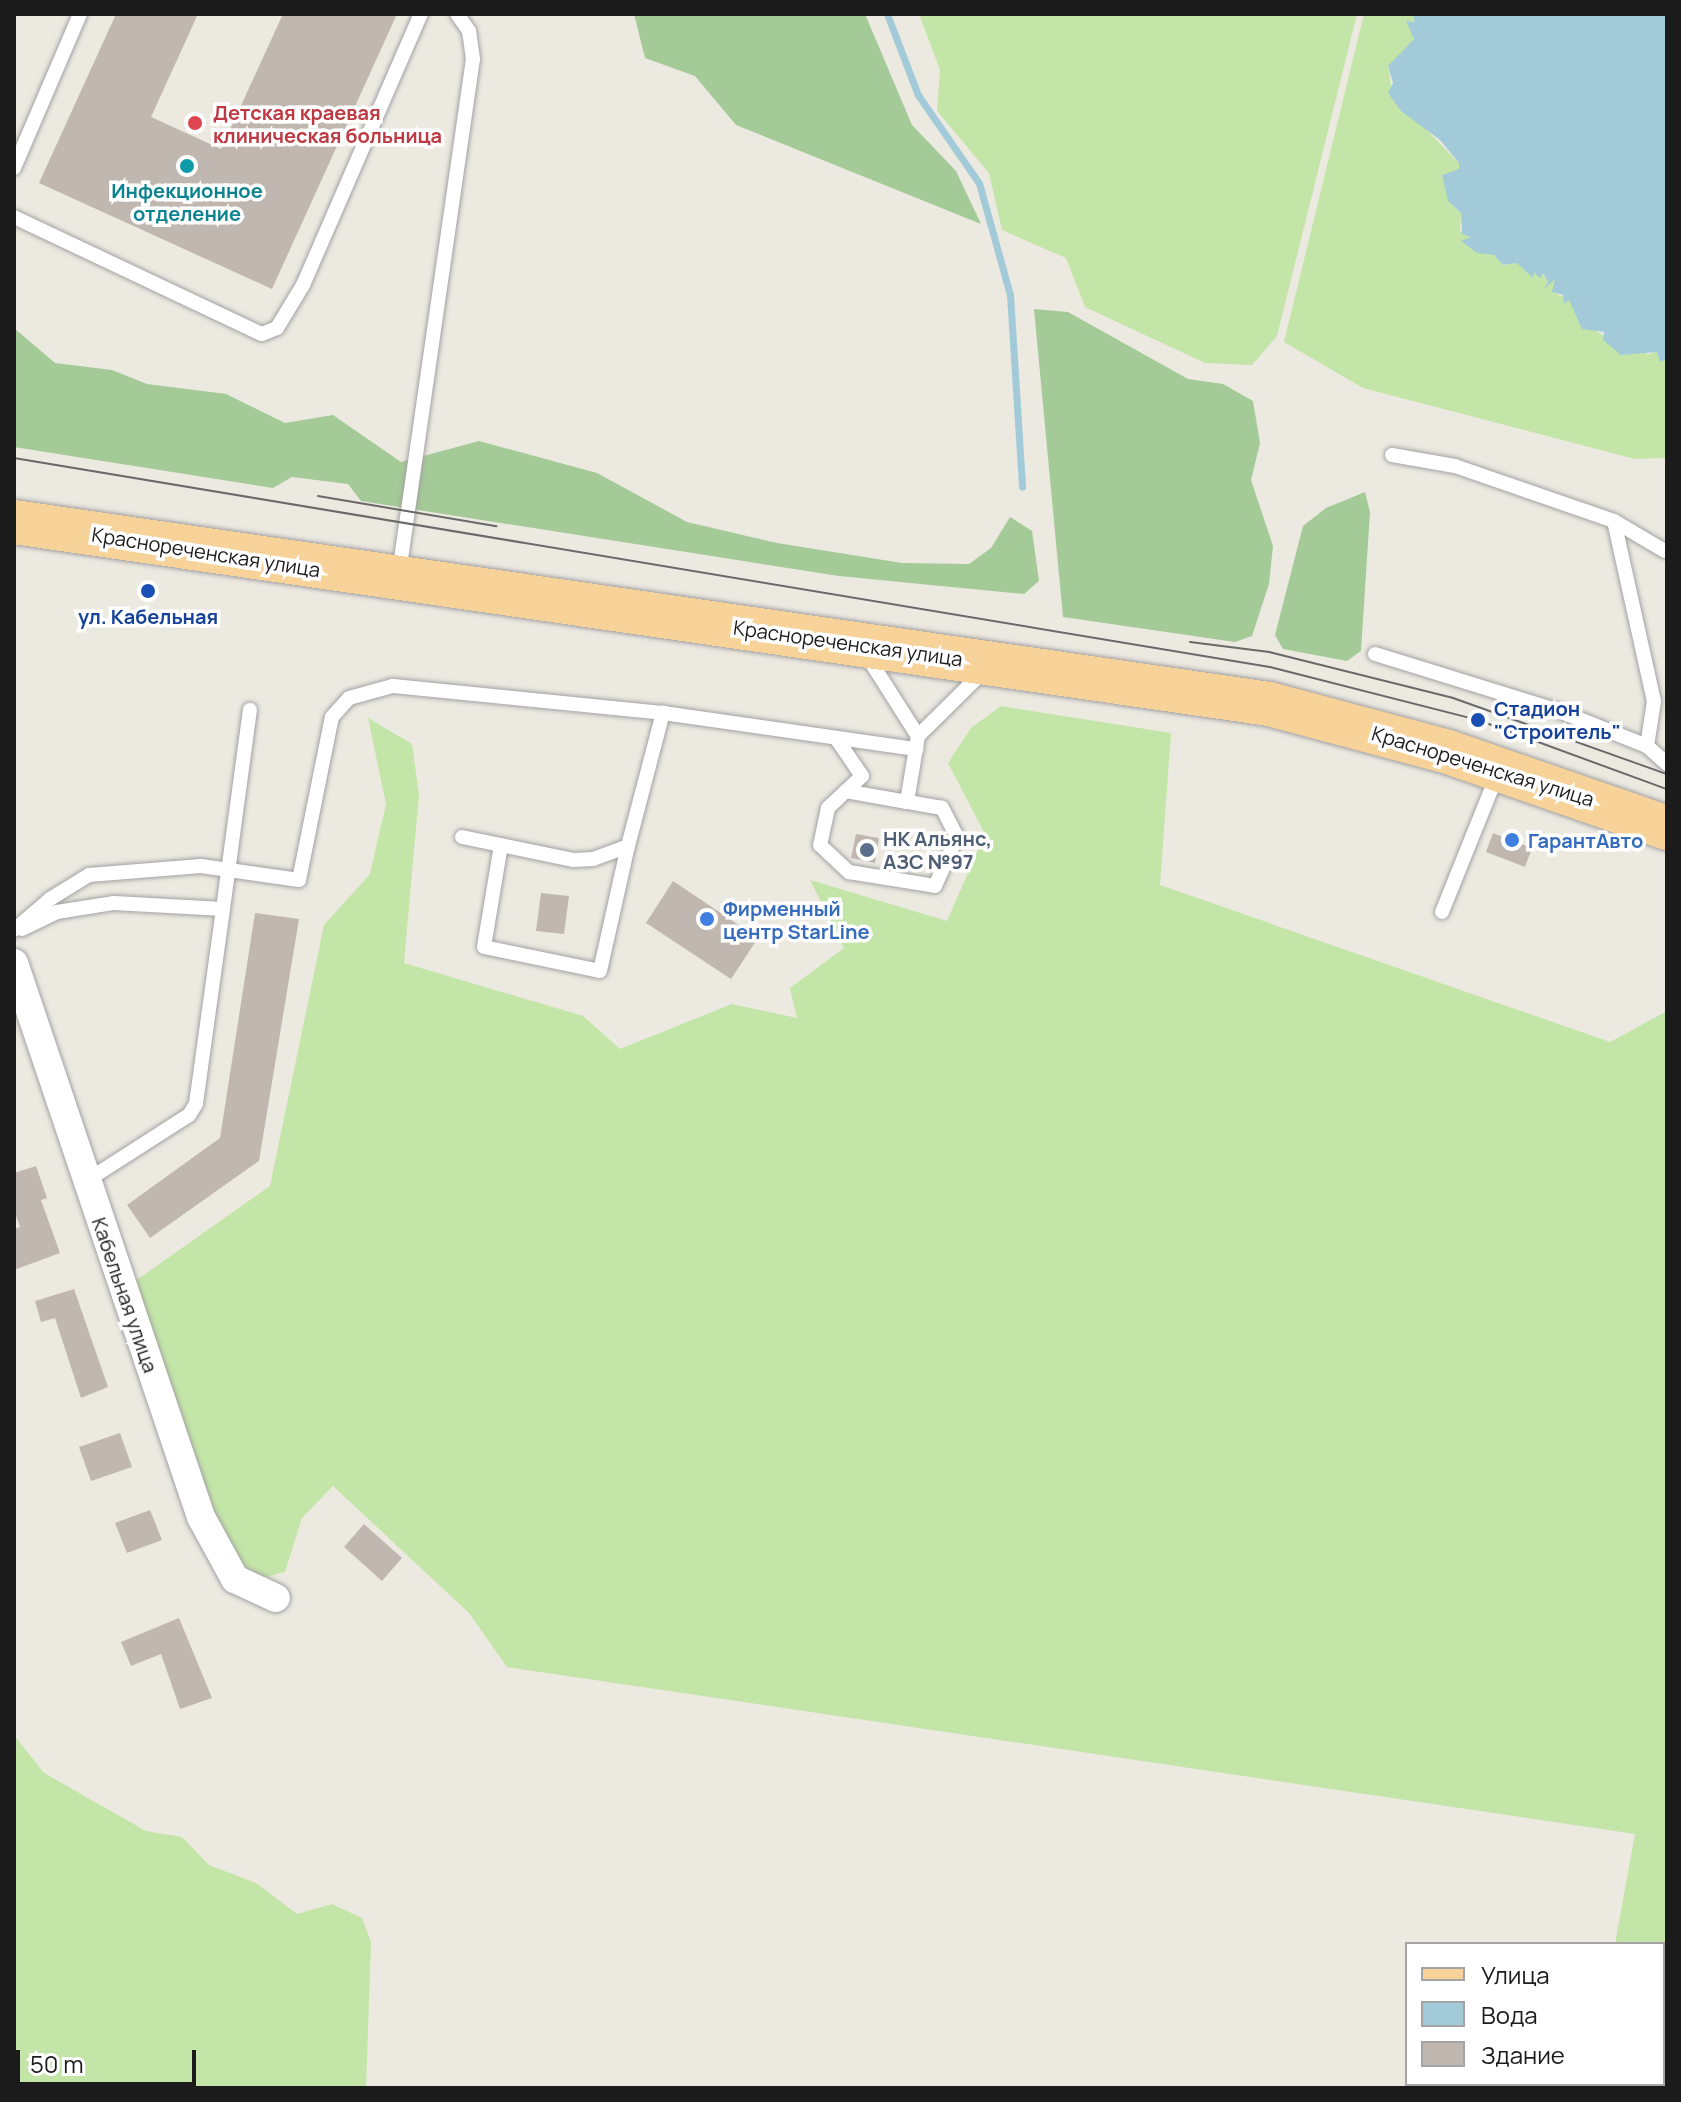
<!DOCTYPE html>
<html>
<head>
<meta charset="utf-8">
<style>
  body { margin:0 }
  #map { position:relative; width:1681px; height:2102px; overflow:hidden; background:#ece9e1; font-family:Manrope,sans-serif }
  div>[style] { position:absolute }
  [style*='--x'] { left:calc(var(--x)*1px); top:calc(var(--y)*1px); width:calc(var(--w)*1px); rotate:calc(var(--a)*1deg) }
  .grass>* { inset:0; background:#c3e5a7 }
  .forest>* { inset:0; background:#a4ca97 }
  .water>* { inset:0; background:#a2cad9 }
  .stream>* { height:7px; margin:-3.5px; padding:0 3.5px; transform-origin:3.5px; border-radius:3.5px; background:#a2cad9 }
  .building>* { inset:0; background:#c0b8b0 }
  .roads { filter:drop-shadow(0 0 2px #a2a2a2) drop-shadow(0 0 2px #a2a2a2) }
  .lane>* { height:14px; margin:-7px; padding:0 7px; transform-origin:7px; border-radius:7px; background:#fff }
  .street>* { height:28px; margin:-14px; padding:0 14px; transform-origin:14px; border-radius:14px; background:#fff }
  .primary>* { height:44px; margin:-22px; padding:0 22px; transform-origin:22px; border-radius:22px; background:#f7d39a }
  .tram>* { height:2px; margin:-1px; padding:0 1px; transform-origin:1px; border-radius:1px; background:#696969 }
  .dots>* { width:22px; height:22px; translate:-50% -50%; box-sizing:border-box; border:4px solid #fff; border-radius:50% }
  span { translate:-50% -50%; white-space:nowrap; text-align:center; line-height:1.15; -webkit-text-stroke:7px #fff; paint-order:stroke }
  .health-label { font-size:20px; color:#be3a42; font-weight:700 }
  .left { translate:0 -50%; text-align:left }
  .culture-label { font-size:20px; color:#0d838f; font-weight:700 }
  .street-label { font-size:20px; color:#1b1b1b }
  .transit-label { font-size:20px; color:#164399; font-weight:700 }
  .service-label { font-size:20px; color:#4e5e75; font-weight:700 }
  .shop-label { font-size:20px; color:#366cbe; font-weight:700 }
  .frame { position:absolute; inset:0; border:16px solid #1b1b1b; pointer-events:none }
  .legend { position:absolute; left:1405px; top:1942px; width:260px; height:144px; box-sizing:border-box; background:#fff; border:2px solid #a4a4a4; margin:0; padding:10px 14px; list-style:none; font-size:24px; color:#1b1b1b }
  .legend li { display:flex; align-items:center; gap:16px; height:40px }
  .legend b { width:40px; border:2px solid #a4a4a4 }
  .scale { position:absolute; left:16px; top:2050px; width:180px; height:36px; box-sizing:border-box; border:4px solid #1b1b1b; border-top:0; padding-left:10px; font-size:24px; line-height:28px; white-space:nowrap; color:#1b1b1b; -webkit-text-stroke:6px #fff; paint-order:stroke }
</style>
</head>
<body>
<div id="map">
  <div class="grass">
    <div style="clip-path:polygon(919px 14px,1357px 14px,1277px 336px,1252px 365px,1205px 363px,1085px 307px,1066px 258px,1002px 230px,989px 173px,937px 111px,940px 70px)"></div>
    <div style="clip-path:polygon(1364px 14px,1423px 14px,1415px 23px,1408px 21px,1415px 31px,1411px 49px,1388px 66px,1393px 96px,1459px 163px,1460px 170px,1442px 176px,1454px 208px,1461px 213px,1460px 231px,1472px 238px,1466px 245px,1494px 255px,1503px 265px,1517px 263px,1542px 272px,1548px 282px,1544px 287px,1555px 278px,1554px 293px,1569px 299px,1588px 326px,1631px 353px,1646px 349px,1647px 355px,1657px 351px,1660px 362px,1667px 359px,1667px 458px,1635px 459px,1363px 388px,1284px 342px)"></div>
    <div style="clip-path:polygon(1001px 706px,1171px 733px,1160px 885px,1610px 1042px,1667px 1011px,1667px 2088px,1589px 2088px,1663px 2084px,1663px 1944px,1615px 1944px,1635px 1834px,507px 1667px,469px 1613px,333px 1486px,302px 1518px,285px 1572px,261px 1578px,240px 1568px,207px 1510px,131px 1284px,270px 1186px,324px 925px,370px 874px,386px 804px,368px 718px,412px 744px,419px 795px,404px 963px,583px 1016px,620px 1049px,732px 1004px,797px 1018px,790px 988px,844px 948px,810px 880px,947px 921px,985px 834px,948px 763px,971px 728px)"></div>
    <div style="clip-path:polygon(14px 1735px,44px 1773px,146px 1831px,182px 1837px,209px 1865px,256px 1883px,297px 1914px,332px 1904px,362px 1918px,371px 1942px,366px 2088px,14px 2088px)"></div>
  </div>
  <div class="forest">
    <div style="clip-path:polygon(634px 14px,865px 14px,912px 125px,956px 171px,981px 224px,736px 125px,695px 76px,645px 58px)"></div>
    <div style="clip-path:polygon(1034px 309px,1068px 312px,1188px 379px,1223px 384px,1253px 401px,1260px 443px,1251px 480px,1273px 546px,1269px 584px,1252px 636px,1235px 642px,1063px 617px)"></div>
    <div style="clip-path:polygon(14px 328px,55px 363px,112px 370px,147px 384px,226px 394px,285px 423px,333px 415px,401px 462px,479px 441px,597px 473px,687px 522px,777px 543px,902px 563px,969px 564px,991px 548px,1010px 517px,1032px 531px,1039px 581px,1024px 594px,839px 576px,361px 501px,348px 484px,292px 477px,273px 488px,14px 447px)"></div>
    <div style="clip-path:polygon(1365px 492px,1370px 512px,1361px 651px,1347px 661px,1283px 649px,1275px 635px,1303px 526px,1326px 508px)"></div>
  </div>
  <div class="water">
    <div style="clip-path:polygon(1667px 14px,1667px 359px,1660px 362px,1657px 352px,1621px 355px,1603px 340px,1604px 332px,1582px 329px,1569px 300px,1564px 304px,1563px 295px,1552px 292px,1555px 279px,1543px 290px,1548px 282px,1543px 273px,1540px 278px,1534px 272px,1533px 278px,1517px 263px,1503px 265px,1494px 255px,1477px 253px,1461px 241px,1471px 237px,1462px 234px,1461px 213px,1448px 201px,1442px 175px,1459px 169px,1459px 163px,1440px 140px,1401px 111px,1388px 93px,1393px 83px,1388px 66px,1414px 39px,1406px 21px,1415px 22px,1413px 16px)"></div>
  </div>
  <div class="stream">
    <div style="--x:887;--y:14;--w:87;--a:69.1"></div>
    <div style="--x:918;--y:95;--w:107;--a:55.3"></div>
    <div style="--x:979;--y:183;--w:116;--a:74.5"></div>
    <div style="--x:1010;--y:295;--w:192;--a:86.4"></div>
  </div>
  <div class="building">
    <div style="clip-path:polygon(116px 14px,198px 14px,151px 117px,221px 149px,283px 14px,397px 14px,272px 289px,39px 183px)"></div>
    <div style="clip-path:polygon(1493px 833px,1532px 848px,1525px 867px,1486px 852px)"></div>
    <div style="clip-path:polygon(856px 834px,879px 838px,875px 863px,851px 858px)"></div>
    <div style="clip-path:polygon(673px 881px,758px 938px,731px 979px,646px 923px)"></div>
    <div style="clip-path:polygon(541px 893px,569px 896px,564px 934px,536px 931px)"></div>
    <div style="clip-path:polygon(255px 913px,299px 919px,259px 1161px,150px 1238px,127px 1205px,220px 1138px)"></div>
    <div style="clip-path:polygon(36px 1166px,47px 1198px,41px 1200px,60px 1253px,14px 1270px,14px 1229px,20px 1227px,14px 1210px,14px 1173px)"></div>
    <div style="clip-path:polygon(74px 1289px,108px 1387px,81px 1398px,55px 1318px,41px 1322px,35px 1301px)"></div>
    <div style="clip-path:polygon(120px 1433px,132px 1467px,91px 1481px,79px 1447px)"></div>
    <div style="clip-path:polygon(150px 1510px,162px 1540px,127px 1553px,115px 1523px)"></div>
    <div style="clip-path:polygon(364px 1524px,402px 1558px,382px 1581px,344px 1547px)"></div>
    <div style="clip-path:polygon(179px 1618px,212px 1698px,180px 1709px,161px 1654px,131px 1666px,121px 1642px)"></div>
  </div>
  <div class="roads">
    <div class="lane">
      <div style="--x:14;--y:168;--w:168;--a:-66.8"></div>
      <div style="--x:14;--y:217;--w:274;--a:25.3"></div>
      <div style="--x:262;--y:334;--w:16;--a:-22"></div>
      <div style="--x:277;--y:328;--w:50;--a:-58.8"></div>
      <div style="--x:303;--y:285;--w:296;--a:-66.5"></div>
      <div style="--x:1392;--y:455;--w:64;--a:9.9"></div>
      <div style="--x:1455;--y:466;--w:168;--a:19.1"></div>
      <div style="--x:1614;--y:521;--w:59;--a:30.5"></div>
      <div style="--x:1614;--y:521;--w:184;--a:77.5"></div>
      <div style="--x:1654;--y:701;--w:46;--a:98.8"></div>
      <div style="--x:399;--y:573;--w:519;--a:-81.81"></div>
      <div style="--x:473;--y:59;--w:28;--a:-98"></div>
      <div style="--x:469;--y:31;--w:21;--a:-125"></div>
      <div style="--x:1375;--y:654;--w:193;--a:17.2"></div>
      <div style="--x:1559;--y:711;--w:95;--a:21.7"></div>
      <div style="--x:1647;--y:746;--w:27;--a:42"></div>
      <div style="--x:867;--y:656;--w:95;--a:57.5"></div>
      <div style="--x:918;--y:736;--w:67;--a:99.5"></div>
      <div style="--x:907;--y:802;--w:62;--a:-169.8"></div>
      <div style="--x:846;--y:791;--w:25;--a:137"></div>
      <div style="--x:828;--y:808;--w:38;--a:102"></div>
      <div style="--x:820;--y:845;--w:40;--a:43"></div>
      <div style="--x:849;--y:872;--w:87;--a:9.2"></div>
      <div style="--x:935;--y:886;--w:54;--a:-65.8"></div>
      <div style="--x:957;--y:837;--w:33;--a:-117"></div>
      <div style="--x:942;--y:808;--w:36;--a:-170"></div>
      <div style="--x:918;--y:736;--w:91;--a:-44.6"></div>
      <div style="--x:836;--y:738;--w:46;--a:55.6"></div>
      <div style="--x:862;--y:776;--w:22;--a:137"></div>
      <div style="--x:462;--y:837;--w:113;--a:11.7"></div>
      <div style="--x:573;--y:860;--w:20;--a:-3"></div>
      <div style="--x:593;--y:859;--w:37;--a:-20"></div>
      <div style="--x:628;--y:846;--w:138;--a:-75.3"></div>
      <div style="--x:501;--y:845;--w:103;--a:99.5"></div>
      <div style="--x:484;--y:947;--w:118;--a:11.7"></div>
      <div style="--x:600;--y:971;--w:128;--a:-77.4"></div>
      <div style="--x:223;--y:909;--w:201;--a:-82.3"></div>
      <div style="--x:1442;--y:912;--w:150;--a:-68.1"></div>
      <div style="--x:22;--y:929;--w:39;--a:-26"></div>
      <div style="--x:57;--y:912;--w:58;--a:-9"></div>
      <div style="--x:114;--y:903;--w:109;--a:3.2"></div>
      <div style="--x:223;--y:909;--w:197;--a:97.9"></div>
      <div style="--x:196;--y:1104;--w:13;--a:122"></div>
      <div style="--x:189;--y:1115;--w:122;--a:147.3"></div>
      <div style="--x:14;--y:930;--w:48;--a:-40.7"></div>
      <div style="--x:50;--y:899;--w:46;--a:-31.6"></div>
      <div style="--x:89;--y:875;--w:112;--a:-4.6"></div>
      <div style="--x:201;--y:866;--w:99;--a:8.1"></div>
      <div style="--x:299;--y:880;--w:166;--a:-78.6"></div>
      <div style="--x:332;--y:717;--w:25;--a:-48"></div>
      <div style="--x:349;--y:698;--w:46;--a:-15.3"></div>
      <div style="--x:393;--y:686;--w:271;--a:5.7"></div>
      <div style="--x:663;--y:713;--w:256;--a:8.1"></div>
    </div>
    <div class="street">
      <div style="--x:14;--y:963;--w:585;--a:71.35"></div>
      <div style="--x:201;--y:1517;--w:71;--a:61.3"></div>
      <div style="--x:235;--y:1579;--w:45;--a:24.9"></div>
    </div>
    <div class="primary">
      <div style="--x:14;--y:522;--w:1268;--a:8.25"></div>
      <div style="--x:1269;--y:704;--w:185;--a:15"></div>
      <div style="--x:1448;--y:752;--w:232;--a:19.1"></div>
    </div>
  </div>
  <div class="tram">
    <div style="--x:14;--y:458;--w:1273;--a:9.45"></div>
    <div style="--x:1270;--y:667;--w:215;--a:14.3"></div>
    <div style="--x:1478;--y:720;--w:201;--a:20.1"></div>
    <div style="--x:318;--y:496;--w:181;--a:9.6"></div>
    <div style="--x:1190;--y:642;--w:80;--a:7.2"></div>
    <div style="--x:1269;--y:652;--w:190;--a:14"></div>
    <div style="--x:1453;--y:698;--w:227;--a:19.6"></div>
  </div>
  <div class="dots">
    <div style="left:195px;top:123px;background:#e0444e"></div>
    <div style="left:187px;top:166px;background:#0f9aa8"></div>
    <div style="left:148px;top:591px;background:#1a4fb4"></div>
    <div style="left:1478px;top:720px;background:#1a4fb4"></div>
    <div style="left:1512px;top:840px;background:#3f7fe0"></div>
    <div style="left:867px;top:850px;background:#5c6f8a"></div>
    <div style="left:707px;top:919px;background:#3f7fe0"></div>
  </div>
  <div class="health-label">
    <span class="left" style="left:213px;top:124px">Детская краевая<br>клиническая больница</span>
  </div>
  <div class="culture-label">
    <span style="left:187px;top:202px">Инфекционное<br>отделение</span>
  </div>
  <div class="street-label">
    <span style="left:206px;top:552px;rotate:9deg">Краснореченская улица</span>
    <span style="left:848px;top:643px;rotate:8deg">Краснореченская улица</span>
    <span style="left:1483px;top:766px;rotate:17deg">Краснореченская улица</span>
    <span style="left:125px;top:1295px;rotate:71deg">Кабельная улица</span>
  </div>
  <div class="transit-label">
    <span style="left:148px;top:616px">ул. Кабельная</span>
    <span class="left" style="left:1494px;top:720px">Стадион<br>"Строитель"</span>
  </div>
  <div class="service-label">
    <span class="left" style="left:883px;top:850px">НК Альянс,<br>АЗС №97</span>
  </div>
  <div class="shop-label">
    <span class="left" style="left:1528px;top:840px">ГарантАвто</span>
    <span class="left" style="left:723px;top:920px">Фирменный<br>центр StarLine</span>
  </div>
  <div class="frame"></div>
  <ul class="legend">
  <li><b style="height:10px;background:#f7d39a"></b>Улица</li>
  <li><b style="height:22px;background:#a2cad9"></b>Вода</li>
  <li><b style="height:22px;background:#c0b8b0"></b>Здание</li>
  </ul>
  <div class="scale">50 m</div>
</div>
</body>
</html>
